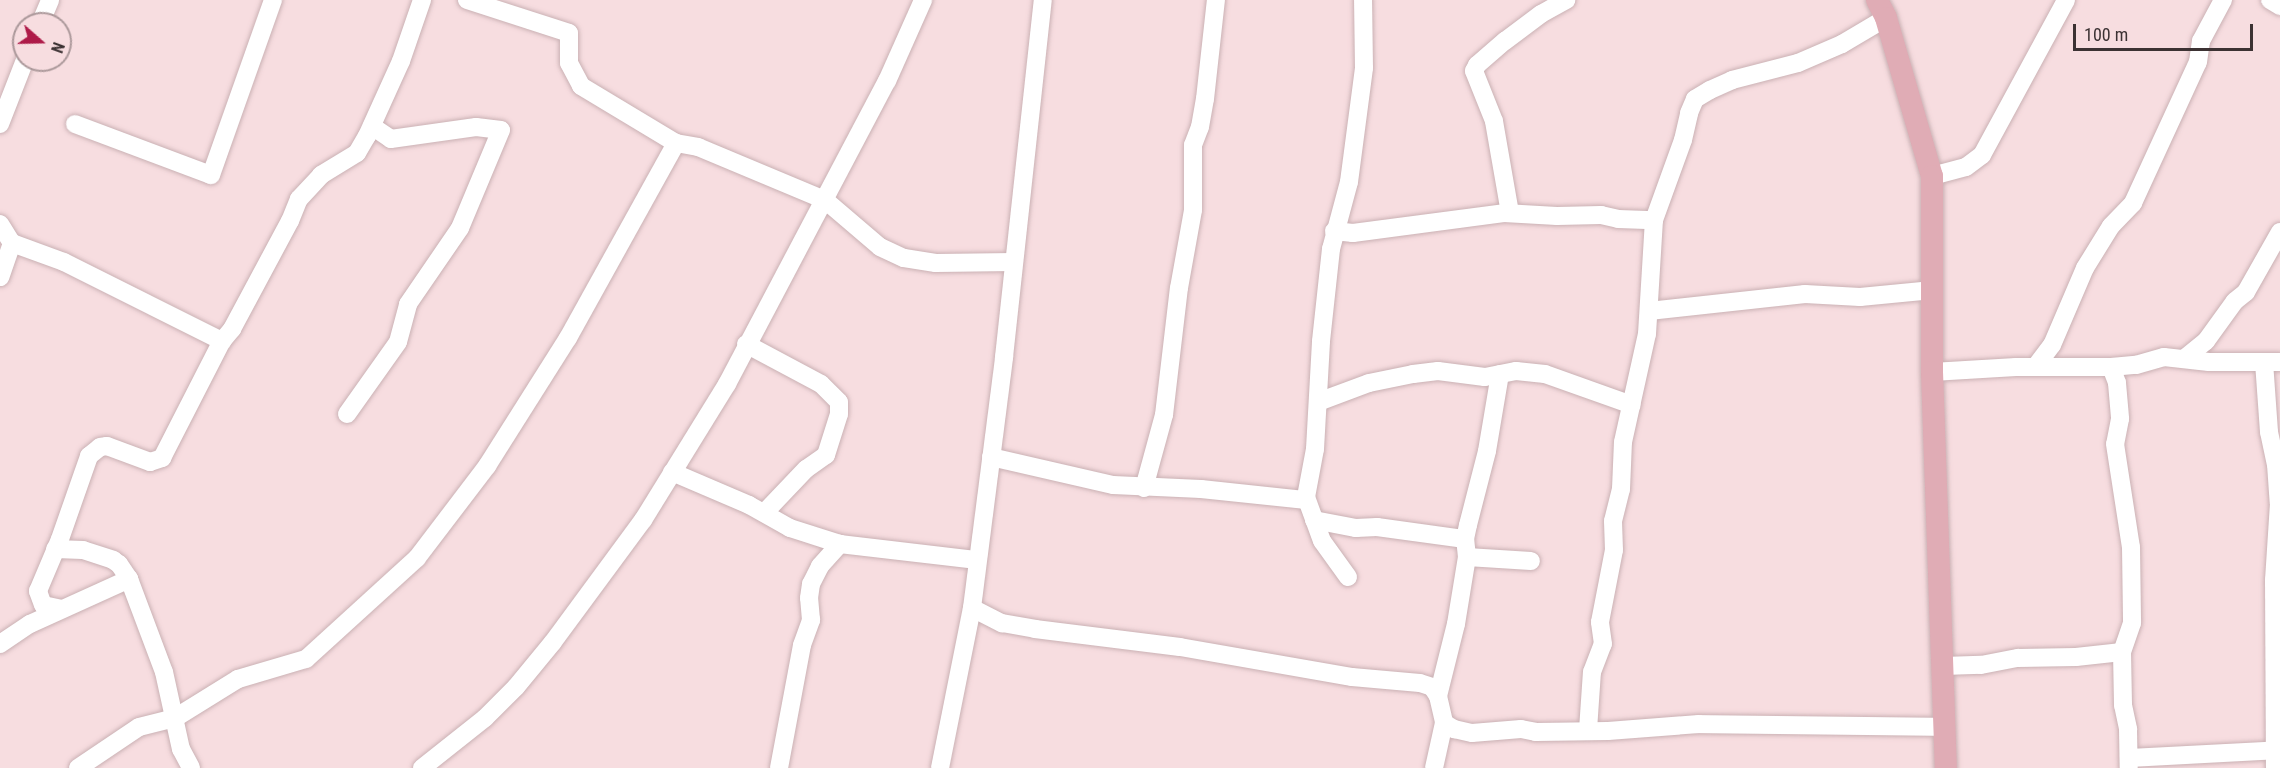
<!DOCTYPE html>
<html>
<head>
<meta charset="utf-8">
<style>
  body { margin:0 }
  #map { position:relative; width:2280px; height:768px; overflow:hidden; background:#f7dde0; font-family:"Roboto Condensed",sans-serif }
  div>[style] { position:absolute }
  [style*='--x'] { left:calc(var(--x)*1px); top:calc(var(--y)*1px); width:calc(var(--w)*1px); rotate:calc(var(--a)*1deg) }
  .roads { filter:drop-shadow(0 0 2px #cab1b4) drop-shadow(0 0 2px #cab1b4) }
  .minor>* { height:18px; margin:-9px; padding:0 9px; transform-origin:9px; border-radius:9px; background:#fff }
  .major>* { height:22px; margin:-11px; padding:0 11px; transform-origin:11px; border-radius:11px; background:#e0acb5 }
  span { translate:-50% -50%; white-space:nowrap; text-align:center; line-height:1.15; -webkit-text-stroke:4.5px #f7dde0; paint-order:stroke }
  .north { position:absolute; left:12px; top:12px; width:60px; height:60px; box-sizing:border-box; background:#f7dde0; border:2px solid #ac999b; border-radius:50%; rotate:110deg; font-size:16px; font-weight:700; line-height:24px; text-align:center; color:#3c3233 }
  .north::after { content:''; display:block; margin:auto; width:21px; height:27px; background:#ae1b49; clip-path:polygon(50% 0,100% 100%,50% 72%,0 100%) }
  .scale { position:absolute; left:2073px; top:24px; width:180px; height:27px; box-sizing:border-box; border:3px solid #3c3233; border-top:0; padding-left:8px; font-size:18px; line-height:21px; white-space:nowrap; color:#3c3233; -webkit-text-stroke:4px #f7dde0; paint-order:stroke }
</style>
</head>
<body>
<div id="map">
  <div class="roads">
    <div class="minor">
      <div style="--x:467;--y:0;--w:107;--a:17.9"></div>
      <div style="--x:569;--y:33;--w:30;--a:90"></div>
      <div style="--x:569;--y:63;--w:26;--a:62"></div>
      <div style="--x:581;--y:86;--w:111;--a:31"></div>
      <div style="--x:676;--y:143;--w:22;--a:10"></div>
      <div style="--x:698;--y:147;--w:138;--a:22.7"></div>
      <div style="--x:825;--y:200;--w:72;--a:40.5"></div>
      <div style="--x:880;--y:247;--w:26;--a:25"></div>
      <div style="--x:904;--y:258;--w:32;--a:9"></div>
      <div style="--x:936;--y:263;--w:78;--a:-0.7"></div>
      <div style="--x:2270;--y:0;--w:12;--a:31"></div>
      <div style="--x:40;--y:24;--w:26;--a:-67"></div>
      <div style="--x:0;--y:124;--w:69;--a:-68.7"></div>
      <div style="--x:75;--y:124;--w:145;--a:20.6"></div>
      <div style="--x:211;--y:175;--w:186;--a:-70.5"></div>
      <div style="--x:1932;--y:176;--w:35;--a:-15"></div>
      <div style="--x:1966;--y:167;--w:20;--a:-37"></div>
      <div style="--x:1982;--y:155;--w:176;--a:-61.5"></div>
      <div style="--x:1510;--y:213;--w:93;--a:-99.9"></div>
      <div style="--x:1494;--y:121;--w:54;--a:-111.8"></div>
      <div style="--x:1474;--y:71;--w:7;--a:-63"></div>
      <div style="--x:1477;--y:65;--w:37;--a:-41"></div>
      <div style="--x:1505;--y:41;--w:45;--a:-36.9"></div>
      <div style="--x:1541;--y:14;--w:29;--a:-29"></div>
      <div style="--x:0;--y:224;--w:22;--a:58"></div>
      <div style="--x:12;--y:243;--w:36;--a:109"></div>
      <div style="--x:1334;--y:231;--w:19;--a:6"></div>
      <div style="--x:1353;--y:233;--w:152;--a:-7.5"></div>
      <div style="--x:1504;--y:213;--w:53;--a:3.2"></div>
      <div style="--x:1557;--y:216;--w:44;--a:-1.3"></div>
      <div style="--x:1601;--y:215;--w:17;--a:13"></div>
      <div style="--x:1618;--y:219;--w:36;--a:2"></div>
      <div style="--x:12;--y:243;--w:55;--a:20.1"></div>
      <div style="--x:64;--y:262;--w:177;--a:26.6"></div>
      <div style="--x:1649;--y:311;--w:157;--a:-6.2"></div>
      <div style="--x:1805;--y:294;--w:55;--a:3.1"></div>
      <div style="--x:1860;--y:297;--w:73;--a:-5.5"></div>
      <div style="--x:746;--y:344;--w:85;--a:28.1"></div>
      <div style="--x:821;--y:384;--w:25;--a:45"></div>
      <div style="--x:839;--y:402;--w:12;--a:90"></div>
      <div style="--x:839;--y:414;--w:43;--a:107.6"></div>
      <div style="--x:826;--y:455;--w:24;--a:145"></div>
      <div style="--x:806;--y:469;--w:59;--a:133.6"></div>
      <div style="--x:2185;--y:358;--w:27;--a:-39"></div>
      <div style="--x:2206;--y:341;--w:49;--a:-54.1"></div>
      <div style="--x:2235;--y:301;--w:14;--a:-39"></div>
      <div style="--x:2246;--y:292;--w:69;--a:-60.5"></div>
      <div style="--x:2264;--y:362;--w:70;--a:85.9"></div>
      <div style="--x:2269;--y:432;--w:33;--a:78"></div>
      <div style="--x:2276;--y:464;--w:39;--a:86"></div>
      <div style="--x:2279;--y:503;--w:77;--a:93.7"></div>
      <div style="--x:2274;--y:580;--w:188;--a:89.7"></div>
      <div style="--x:2036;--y:366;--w:26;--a:-53"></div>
      <div style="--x:2052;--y:345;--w:84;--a:-66.8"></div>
      <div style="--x:2085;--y:268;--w:49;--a:-58.2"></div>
      <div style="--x:2111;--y:226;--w:32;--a:-46"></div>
      <div style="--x:2133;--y:203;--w:155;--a:-65.3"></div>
      <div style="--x:2198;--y:62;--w:21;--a:-82"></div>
      <div style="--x:2201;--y:41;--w:47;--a:-61.8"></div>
      <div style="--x:2111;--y:367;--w:17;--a:69"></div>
      <div style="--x:2117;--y:383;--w:36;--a:85"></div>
      <div style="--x:2120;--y:419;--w:25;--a:101"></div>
      <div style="--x:2115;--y:444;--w:104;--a:81.2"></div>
      <div style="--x:2131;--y:547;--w:76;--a:89.2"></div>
      <div style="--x:2132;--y:623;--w:31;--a:109"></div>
      <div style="--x:2122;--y:652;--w:53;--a:88.9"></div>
      <div style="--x:2123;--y:705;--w:25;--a:78"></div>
      <div style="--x:2128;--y:729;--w:39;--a:89"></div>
      <div style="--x:1932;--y:372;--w:84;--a:-3.4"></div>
      <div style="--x:2016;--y:367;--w:95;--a:0"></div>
      <div style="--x:2111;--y:367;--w:25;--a:-5"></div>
      <div style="--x:2136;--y:365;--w:29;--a:-16"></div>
      <div style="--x:2164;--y:357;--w:45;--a:6.3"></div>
      <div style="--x:2209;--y:362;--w:71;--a:0"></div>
      <div style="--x:1318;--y:402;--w:54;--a:-20.4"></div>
      <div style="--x:1369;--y:383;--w:45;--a:-11.6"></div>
      <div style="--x:1413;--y:374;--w:25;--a:-7"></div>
      <div style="--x:1438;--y:371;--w:47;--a:7.3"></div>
      <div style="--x:1485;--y:377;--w:32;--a:-11"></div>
      <div style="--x:1516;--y:371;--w:29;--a:6"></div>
      <div style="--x:1545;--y:374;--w:92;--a:19.6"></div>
      <div style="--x:347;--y:414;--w:88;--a:-54.7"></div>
      <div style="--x:398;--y:342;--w:39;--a:-75"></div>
      <div style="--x:408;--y:304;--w:92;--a:-55.6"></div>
      <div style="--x:460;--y:228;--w:106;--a:-67.3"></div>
      <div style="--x:501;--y:130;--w:25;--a:-173"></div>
      <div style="--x:476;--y:127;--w:86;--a:172"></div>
      <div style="--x:391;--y:139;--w:23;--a:-146"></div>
      <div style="--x:991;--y:457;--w:125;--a:12.9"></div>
      <div style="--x:1113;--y:485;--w:88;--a:2.6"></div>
      <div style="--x:1201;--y:489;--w:106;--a:6"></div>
      <div style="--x:672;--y:472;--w:84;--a:23.2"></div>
      <div style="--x:749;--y:505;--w:47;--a:29.3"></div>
      <div style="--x:790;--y:528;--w:52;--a:17.7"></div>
      <div style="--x:840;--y:544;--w:138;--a:6.7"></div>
      <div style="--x:1144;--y:488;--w:76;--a:-74.7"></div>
      <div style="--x:1164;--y:415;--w:128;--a:-83.3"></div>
      <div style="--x:1179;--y:288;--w:79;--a:-79.8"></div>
      <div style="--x:1193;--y:210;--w:65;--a:-90"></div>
      <div style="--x:1193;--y:145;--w:19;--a:-69"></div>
      <div style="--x:1200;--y:127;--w:28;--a:-80"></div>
      <div style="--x:1205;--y:99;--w:100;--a:-83.7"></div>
      <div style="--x:1314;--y:520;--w:43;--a:10.8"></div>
      <div style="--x:1356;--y:528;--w:21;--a:-3"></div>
      <div style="--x:1377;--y:527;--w:89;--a:7.8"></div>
      <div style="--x:55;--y:549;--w:28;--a:2"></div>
      <div style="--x:83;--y:550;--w:32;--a:18"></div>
      <div style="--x:113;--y:560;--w:7;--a:34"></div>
      <div style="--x:119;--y:564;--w:18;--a:56"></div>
      <div style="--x:129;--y:579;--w:99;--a:69.4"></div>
      <div style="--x:164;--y:672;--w:79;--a:77.6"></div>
      <div style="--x:181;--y:749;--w:21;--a:62"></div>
      <div style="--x:1467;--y:557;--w:64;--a:3.6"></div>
      <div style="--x:1348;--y:577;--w:44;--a:-125.8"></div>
      <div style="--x:1322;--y:541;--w:47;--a:-110"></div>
      <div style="--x:1306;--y:497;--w:49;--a:-79.4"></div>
      <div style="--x:1315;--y:449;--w:108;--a:-86.8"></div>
      <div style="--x:1321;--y:341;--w:93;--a:-83.8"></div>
      <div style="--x:1331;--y:249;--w:69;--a:-75"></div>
      <div style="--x:1349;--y:182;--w:115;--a:-82.5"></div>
      <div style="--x:1364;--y:68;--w:68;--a:-90.8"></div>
      <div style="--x:972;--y:608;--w:34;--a:27"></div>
      <div style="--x:1002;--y:623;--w:34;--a:10"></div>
      <div style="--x:1035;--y:629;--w:146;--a:7.1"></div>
      <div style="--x:1180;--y:647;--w:175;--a:9.9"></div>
      <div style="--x:1352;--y:677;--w:68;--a:5"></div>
      <div style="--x:1420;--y:683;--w:13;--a:18"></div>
      <div style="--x:1432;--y:687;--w:11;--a:56"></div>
      <div style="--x:1438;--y:696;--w:28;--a:77"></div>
      <div style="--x:1444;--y:723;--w:12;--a:31"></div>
      <div style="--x:1454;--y:729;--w:18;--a:13"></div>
      <div style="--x:1472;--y:733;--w:49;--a:-4.7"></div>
      <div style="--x:1521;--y:729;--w:15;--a:11"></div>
      <div style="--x:1536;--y:732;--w:72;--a:-0.8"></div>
      <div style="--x:1608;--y:731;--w:91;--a:-4.4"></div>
      <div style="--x:1699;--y:724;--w:246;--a:0.7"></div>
      <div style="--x:62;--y:609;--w:19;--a:-168"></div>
      <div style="--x:43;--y:605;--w:15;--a:-110"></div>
      <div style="--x:38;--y:591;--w:56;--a:-67.1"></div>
      <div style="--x:60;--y:539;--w:88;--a:-70.7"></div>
      <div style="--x:89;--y:456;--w:14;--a:-39"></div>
      <div style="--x:100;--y:447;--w:7;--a:-8"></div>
      <div style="--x:107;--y:446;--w:46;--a:20.4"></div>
      <div style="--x:150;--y:462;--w:13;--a:-18"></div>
      <div style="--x:162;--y:458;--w:131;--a:-62.9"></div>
      <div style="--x:222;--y:341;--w:16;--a:-50"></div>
      <div style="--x:232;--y:329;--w:123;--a:-61.8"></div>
      <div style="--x:290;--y:221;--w:24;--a:-68"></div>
      <div style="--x:299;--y:199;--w:33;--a:-47"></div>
      <div style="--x:321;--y:175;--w:42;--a:-31.4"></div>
      <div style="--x:357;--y:153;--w:20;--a:-60"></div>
      <div style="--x:367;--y:136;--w:82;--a:-65.6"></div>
      <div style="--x:401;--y:61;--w:65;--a:-71"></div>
      <div style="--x:0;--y:644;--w:36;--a:-34"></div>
      <div style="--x:30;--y:624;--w:109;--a:-24.4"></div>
      <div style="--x:1943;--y:666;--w:38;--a:-2"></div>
      <div style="--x:1981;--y:665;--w:38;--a:-11"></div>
      <div style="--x:2018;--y:658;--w:58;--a:-1"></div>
      <div style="--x:2076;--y:657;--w:46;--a:-6.2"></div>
      <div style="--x:1438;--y:696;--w:74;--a:-76"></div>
      <div style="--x:1456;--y:624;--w:68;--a:-80.7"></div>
      <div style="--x:1467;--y:557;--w:18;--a:-96"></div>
      <div style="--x:1465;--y:539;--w:14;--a:-78"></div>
      <div style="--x:1468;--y:525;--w:76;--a:-75.6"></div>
      <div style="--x:1487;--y:451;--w:78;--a:-80.4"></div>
      <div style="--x:1588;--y:730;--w:58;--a:-86.1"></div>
      <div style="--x:1592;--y:672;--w:30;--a:-69"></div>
      <div style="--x:1603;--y:644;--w:22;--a:-98"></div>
      <div style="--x:1600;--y:622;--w:73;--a:-79"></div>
      <div style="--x:1614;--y:550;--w:29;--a:-92"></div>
      <div style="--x:1613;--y:521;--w:33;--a:-76"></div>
      <div style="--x:1621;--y:489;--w:47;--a:-87.6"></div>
      <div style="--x:1623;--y:442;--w:111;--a:-77.5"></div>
      <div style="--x:1647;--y:334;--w:114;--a:-86.5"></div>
      <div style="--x:1654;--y:220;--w:85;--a:-70.1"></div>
      <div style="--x:1683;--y:140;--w:28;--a:-77"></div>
      <div style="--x:1689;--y:113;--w:15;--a:-67"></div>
      <div style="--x:1695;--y:99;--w:17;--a:-31"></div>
      <div style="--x:1710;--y:90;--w:24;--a:-24"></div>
      <div style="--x:1732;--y:80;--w:68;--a:-14.4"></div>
      <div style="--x:1798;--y:63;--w:48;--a:-23.4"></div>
      <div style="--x:1842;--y:44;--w:51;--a:-30.6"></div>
      <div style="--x:2129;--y:758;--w:151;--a:-3"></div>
      <div style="--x:78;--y:768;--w:73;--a:-33.9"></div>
      <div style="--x:139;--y:727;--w:37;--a:-14"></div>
      <div style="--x:175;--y:718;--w:74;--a:-31.8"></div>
      <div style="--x:238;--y:679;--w:71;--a:-16.4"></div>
      <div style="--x:306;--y:659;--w:150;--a:-42.3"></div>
      <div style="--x:417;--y:558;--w:116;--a:-52.7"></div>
      <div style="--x:487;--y:466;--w:151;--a:-57.7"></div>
      <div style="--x:568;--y:338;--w:223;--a:-61"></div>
      <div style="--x:422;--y:768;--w:80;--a:-38.4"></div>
      <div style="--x:485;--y:718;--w:44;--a:-45"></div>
      <div style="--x:516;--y:687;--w:58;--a:-50.6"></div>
      <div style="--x:553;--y:642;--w:152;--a:-53.6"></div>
      <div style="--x:643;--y:520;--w:160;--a:-58.3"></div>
      <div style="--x:727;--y:384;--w:343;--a:-62.2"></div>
      <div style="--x:887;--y:81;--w:89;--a:-66"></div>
      <div style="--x:779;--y:768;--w:125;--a:-79.4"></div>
      <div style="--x:802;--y:645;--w:27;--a:-70"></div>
      <div style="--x:811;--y:620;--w:22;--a:-95"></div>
      <div style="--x:809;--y:598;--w:14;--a:-82"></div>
      <div style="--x:811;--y:584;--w:20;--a:-63"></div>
      <div style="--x:820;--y:566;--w:30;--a:-48"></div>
      <div style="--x:940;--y:768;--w:163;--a:-78.7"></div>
      <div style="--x:972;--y:608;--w:253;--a:-82.7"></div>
      <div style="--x:1004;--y:357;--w:359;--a:-83.8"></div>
      <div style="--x:1434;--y:768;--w:46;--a:-77.5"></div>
    </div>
    <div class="major">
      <div style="--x:1877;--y:0;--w:20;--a:63"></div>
      <div style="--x:1886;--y:18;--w:165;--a:73.8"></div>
      <div style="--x:1932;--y:176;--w:196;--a:90"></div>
      <div style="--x:1932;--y:372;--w:396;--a:88"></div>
    </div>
  </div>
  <div class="north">N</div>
  <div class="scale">100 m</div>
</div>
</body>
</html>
